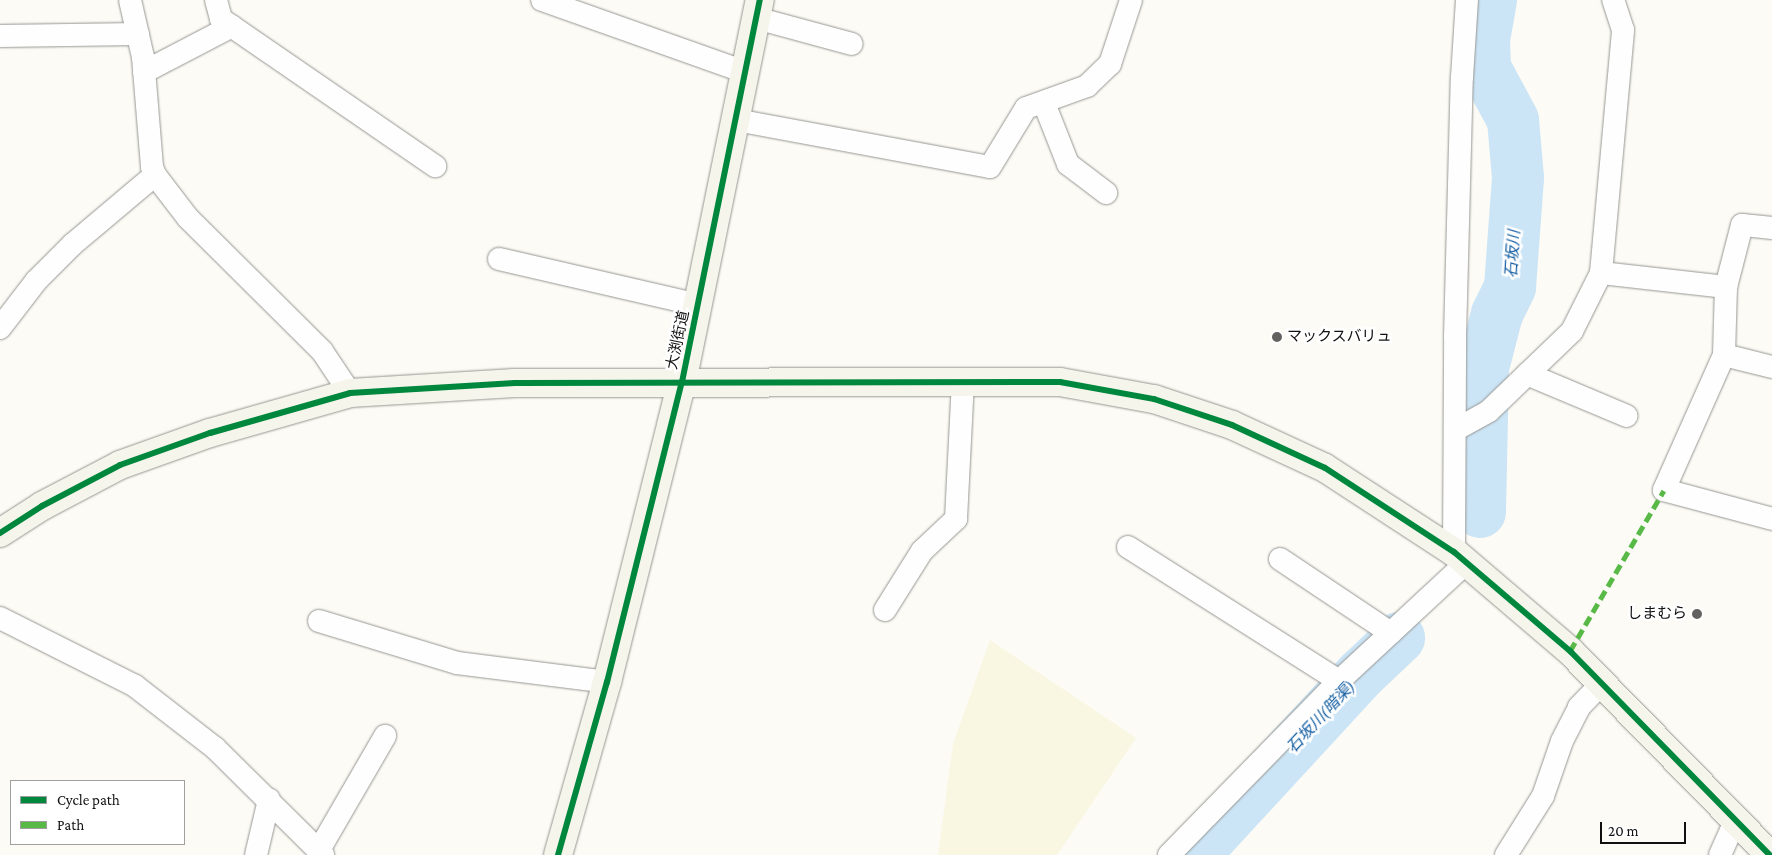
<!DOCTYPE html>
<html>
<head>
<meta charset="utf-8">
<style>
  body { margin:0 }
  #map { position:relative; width:1772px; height:855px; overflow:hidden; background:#fcfbf5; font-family:"Crimson Pro","Noto Sans JP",serif }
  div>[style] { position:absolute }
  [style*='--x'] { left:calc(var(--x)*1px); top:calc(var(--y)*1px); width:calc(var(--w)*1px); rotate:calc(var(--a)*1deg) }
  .farmland>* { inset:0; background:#f9f7e2 }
  .river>* { height:52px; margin:-26px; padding:0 26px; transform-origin:26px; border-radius:26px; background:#cce5f6 }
  .roads { filter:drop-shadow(0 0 1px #969693) drop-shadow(0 0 1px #969693) }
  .street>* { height:22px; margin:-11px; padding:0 11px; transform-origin:11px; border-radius:11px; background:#fffefe }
  .secondary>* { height:28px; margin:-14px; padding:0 14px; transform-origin:14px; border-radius:14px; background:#f6f5eb }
  .quiet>* { height:5px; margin-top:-2.5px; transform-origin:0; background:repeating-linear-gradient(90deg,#58b947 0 10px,transparent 0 15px) }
  .cycleway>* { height:6px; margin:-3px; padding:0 3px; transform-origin:3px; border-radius:3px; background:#00873e }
  .dots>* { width:14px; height:14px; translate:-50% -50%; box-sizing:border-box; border:2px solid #fff; border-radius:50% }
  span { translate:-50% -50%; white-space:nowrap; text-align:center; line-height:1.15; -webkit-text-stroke:5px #fff; paint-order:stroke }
  .poi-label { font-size:15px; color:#101010 }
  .left { translate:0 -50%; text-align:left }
  .right { translate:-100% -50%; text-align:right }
  .street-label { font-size:15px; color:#101010 }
  .water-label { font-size:16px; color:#1760a4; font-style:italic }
  .legend { position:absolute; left:10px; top:780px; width:175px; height:65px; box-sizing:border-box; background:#fff; border:1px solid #9f9f9f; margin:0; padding:6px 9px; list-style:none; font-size:15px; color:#101010 }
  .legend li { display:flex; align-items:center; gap:10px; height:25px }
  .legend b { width:25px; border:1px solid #9f9f9f }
  .scale { position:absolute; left:1600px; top:822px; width:86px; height:22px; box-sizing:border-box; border:2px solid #101010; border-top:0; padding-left:6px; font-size:15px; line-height:18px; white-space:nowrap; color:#101010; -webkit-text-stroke:4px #fff; paint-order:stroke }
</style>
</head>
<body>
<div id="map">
  <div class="farmland">
    <div style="clip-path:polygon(990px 640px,1136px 738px,1057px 855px,938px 855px,953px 744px)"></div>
  </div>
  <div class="river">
    <div style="--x:1480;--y:512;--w:144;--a:-88.8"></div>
    <div style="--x:1483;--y:368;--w:56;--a:-75.5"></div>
    <div style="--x:1497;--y:314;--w:30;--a:-64"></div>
    <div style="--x:1510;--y:287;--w:109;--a:-85.8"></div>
    <div style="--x:1518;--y:178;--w:58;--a:-94.9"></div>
    <div style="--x:1513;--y:120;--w:59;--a:-118.3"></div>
    <div style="--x:1485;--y:68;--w:28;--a:-92"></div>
    <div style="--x:1484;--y:40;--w:41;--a:-80.1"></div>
    <div style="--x:1194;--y:855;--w:245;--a:-47.3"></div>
    <div style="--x:1360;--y:675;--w:54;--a:-43.5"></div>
  </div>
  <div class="roads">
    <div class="street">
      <div style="--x:130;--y:0;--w:58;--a:77.2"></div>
      <div style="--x:143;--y:57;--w:110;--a:85.3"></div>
      <div style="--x:152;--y:167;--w:9;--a:69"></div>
      <div style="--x:155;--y:175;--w:54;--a:52.5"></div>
      <div style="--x:188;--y:218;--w:189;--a:44.8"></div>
      <div style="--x:322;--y:351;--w:50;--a:56.3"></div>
      <div style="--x:216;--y:0;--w:20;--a:75"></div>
      <div style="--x:221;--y:19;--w:260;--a:34.5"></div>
      <div style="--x:542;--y:0;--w:215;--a:19.5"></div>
      <div style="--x:756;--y:18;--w:99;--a:15.2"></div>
      <div style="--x:0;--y:36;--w:138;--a:-0.8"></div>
      <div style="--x:144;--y:72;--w:99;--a:-27.6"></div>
      <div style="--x:1044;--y:103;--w:66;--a:68.5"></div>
      <div style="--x:1068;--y:164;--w:48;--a:37.3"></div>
      <div style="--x:736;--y:120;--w:258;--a:10.5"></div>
      <div style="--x:990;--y:167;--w:69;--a:-58.6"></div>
      <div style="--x:1026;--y:108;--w:65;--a:-19.8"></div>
      <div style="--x:1087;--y:86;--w:32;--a:-44"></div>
      <div style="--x:1110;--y:64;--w:67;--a:-71.8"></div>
      <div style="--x:1772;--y:228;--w:30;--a:-174"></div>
      <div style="--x:1742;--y:225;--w:64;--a:104.5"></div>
      <div style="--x:1726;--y:287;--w:68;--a:91.7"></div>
      <div style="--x:1724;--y:355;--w:49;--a:14"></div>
      <div style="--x:499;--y:259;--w:205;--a:13"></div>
      <div style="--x:1601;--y:273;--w:126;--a:6.4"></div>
      <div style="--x:0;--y:328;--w:59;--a:-52.5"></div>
      <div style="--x:36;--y:281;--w:52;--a:-45"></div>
      <div style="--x:73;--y:244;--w:107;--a:-40.1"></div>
      <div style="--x:1724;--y:355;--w:148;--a:114"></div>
      <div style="--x:1664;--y:490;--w:112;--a:15"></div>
      <div style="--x:1527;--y:374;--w:108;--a:22.8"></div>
      <div style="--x:1455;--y:430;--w:39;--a:-29"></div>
      <div style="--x:1489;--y:411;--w:115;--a:-43.9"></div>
      <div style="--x:1572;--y:331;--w:65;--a:-63.4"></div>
      <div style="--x:1601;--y:273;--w:244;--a:-84.8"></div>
      <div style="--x:1623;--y:30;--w:32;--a:-108"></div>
      <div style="--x:1128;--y:547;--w:250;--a:32.4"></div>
      <div style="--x:1454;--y:552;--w:215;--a:-89.7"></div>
      <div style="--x:1455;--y:337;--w:260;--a:-88.5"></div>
      <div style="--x:1462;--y:77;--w:77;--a:-86.3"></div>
      <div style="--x:1280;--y:559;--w:133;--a:33.7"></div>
      <div style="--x:885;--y:610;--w:70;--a:-57.9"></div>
      <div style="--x:922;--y:551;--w:47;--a:-43.3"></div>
      <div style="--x:956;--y:519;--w:136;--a:-87.1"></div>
      <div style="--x:0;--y:618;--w:151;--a:26.7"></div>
      <div style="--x:135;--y:686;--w:101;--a:37.8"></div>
      <div style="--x:215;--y:748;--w:152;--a:44.7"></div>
      <div style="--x:319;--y:621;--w:144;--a:16.9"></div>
      <div style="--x:457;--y:663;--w:151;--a:7.2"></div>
      <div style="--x:319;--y:850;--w:132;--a:-59.9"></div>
      <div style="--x:256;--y:855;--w:57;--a:-76.7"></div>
      <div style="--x:1169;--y:855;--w:243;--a:-45.7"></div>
      <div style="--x:1339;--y:681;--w:173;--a:-42.9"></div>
      <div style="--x:1506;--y:855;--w:70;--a:-57.9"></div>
      <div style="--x:1543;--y:796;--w:58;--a:-70.9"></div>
      <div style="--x:1562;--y:741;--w:38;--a:-63"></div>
      <div style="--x:1579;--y:707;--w:33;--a:-46"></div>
      <div style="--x:1720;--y:855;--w:37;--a:-66"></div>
    </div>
    <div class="secondary">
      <div style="--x:0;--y:533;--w:50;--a:-32.7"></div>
      <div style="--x:42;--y:506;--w:88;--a:-27.7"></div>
      <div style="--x:120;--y:465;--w:96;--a:-19.6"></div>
      <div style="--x:210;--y:433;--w:146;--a:-15.9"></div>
      <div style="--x:350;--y:393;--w:165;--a:-3.5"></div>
      <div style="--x:515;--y:383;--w:545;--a:-0.11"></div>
      <div style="--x:1060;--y:382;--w:96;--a:10.3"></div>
      <div style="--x:1154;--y:399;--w:82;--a:18.4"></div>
      <div style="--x:1232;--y:425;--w:102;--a:24.8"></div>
      <div style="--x:1325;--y:468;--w:154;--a:33.1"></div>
      <div style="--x:1454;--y:552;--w:153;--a:40.5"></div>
      <div style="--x:1570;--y:651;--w:286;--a:45.6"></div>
      <div style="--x:558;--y:855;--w:180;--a:-74.2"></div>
      <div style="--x:607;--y:682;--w:309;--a:-76"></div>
      <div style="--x:682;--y:382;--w:390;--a:-78.5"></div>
    </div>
  </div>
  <div class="quiet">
    <div style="--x:1570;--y:651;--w:186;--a:-59.7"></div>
  </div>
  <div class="cycleway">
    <div style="--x:0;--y:533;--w:50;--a:-32.7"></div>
    <div style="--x:42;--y:506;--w:88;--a:-27.7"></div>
    <div style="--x:120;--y:465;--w:96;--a:-19.6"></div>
    <div style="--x:210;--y:433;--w:146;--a:-15.9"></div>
    <div style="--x:350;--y:393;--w:165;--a:-3.5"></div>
    <div style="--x:515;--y:383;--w:545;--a:-0.11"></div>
    <div style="--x:1060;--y:382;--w:96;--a:10.3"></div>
    <div style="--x:1154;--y:399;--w:82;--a:18.4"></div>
    <div style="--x:1232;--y:425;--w:102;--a:24.8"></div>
    <div style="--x:1325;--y:468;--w:154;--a:33.1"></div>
    <div style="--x:1454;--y:552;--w:153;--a:40.5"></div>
    <div style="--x:1570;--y:651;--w:286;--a:45.6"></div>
    <div style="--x:558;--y:855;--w:180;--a:-74.2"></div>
    <div style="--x:607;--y:682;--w:309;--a:-76"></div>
    <div style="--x:682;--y:382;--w:390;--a:-78.5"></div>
  </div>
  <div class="dots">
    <div style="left:1277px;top:337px;background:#636260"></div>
    <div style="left:1697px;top:614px;background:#636260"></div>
  </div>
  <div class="poi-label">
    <span class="left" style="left:1287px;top:337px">マックスバリュ</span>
    <span class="right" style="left:1687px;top:614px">しまむら</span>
  </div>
  <div class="street-label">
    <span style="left:678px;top:340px;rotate:-78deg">大渕街道</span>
  </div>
  <div class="water-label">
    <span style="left:1513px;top:254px;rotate:-86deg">石坂川</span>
    <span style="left:1321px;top:717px;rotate:-47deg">石坂川(暗渠)</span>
  </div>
  <ul class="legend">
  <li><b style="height:6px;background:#00873e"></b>Cycle path</li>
  <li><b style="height:6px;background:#58b947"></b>Path</li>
  </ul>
  <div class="scale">20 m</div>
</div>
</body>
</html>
